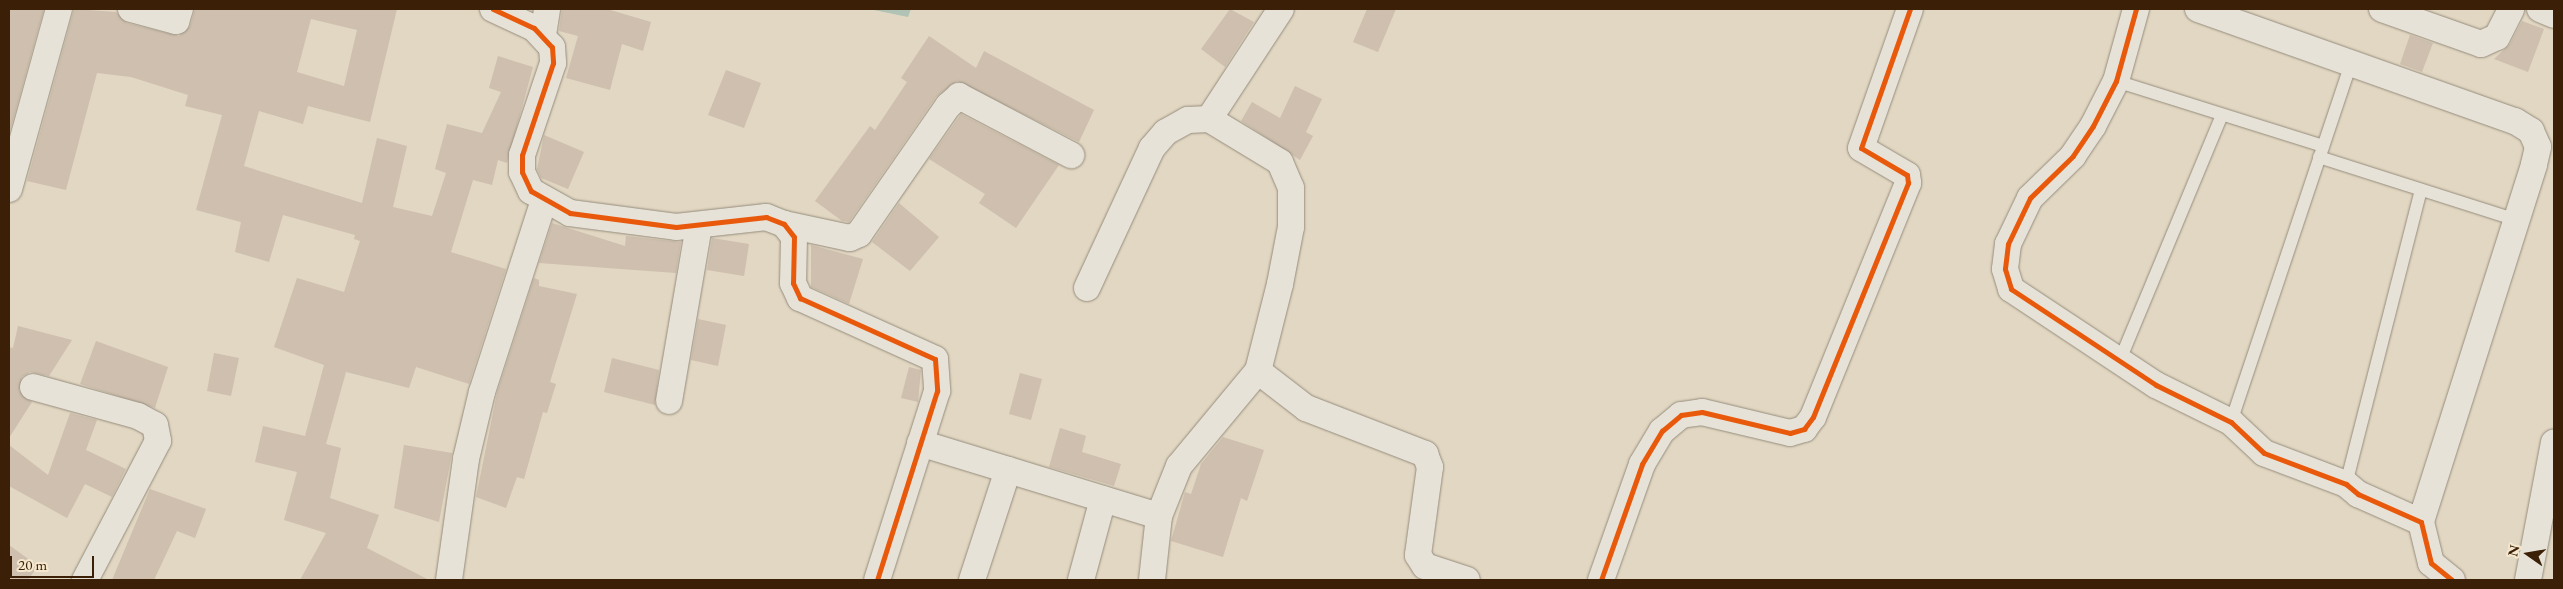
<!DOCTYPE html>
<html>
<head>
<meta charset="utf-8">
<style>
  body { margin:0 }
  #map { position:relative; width:2563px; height:589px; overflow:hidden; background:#e2d7c2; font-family:"EB Garamond",serif }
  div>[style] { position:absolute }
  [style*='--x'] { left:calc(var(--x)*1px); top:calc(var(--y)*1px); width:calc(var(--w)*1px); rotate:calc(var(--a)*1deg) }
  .water>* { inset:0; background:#b0c3b5 }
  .building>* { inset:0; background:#cebfae }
  .roads { filter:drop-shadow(0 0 1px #958c7d) drop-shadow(0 0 1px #958c7d) }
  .service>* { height:12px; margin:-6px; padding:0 6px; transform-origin:6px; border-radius:6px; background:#e7e2d7 }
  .minor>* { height:26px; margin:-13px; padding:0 13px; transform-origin:13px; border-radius:13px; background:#e7e2d7 }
  .cycleway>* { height:5px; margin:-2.5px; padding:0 2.5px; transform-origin:2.5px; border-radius:2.5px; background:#e8590c }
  span { translate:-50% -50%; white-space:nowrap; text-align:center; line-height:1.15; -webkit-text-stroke:4px #f5e8ce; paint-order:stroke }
  .frame { position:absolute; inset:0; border:10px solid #3b2007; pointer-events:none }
  .north { position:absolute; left:2503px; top:529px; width:50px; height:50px; -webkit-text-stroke:4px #f5e8ce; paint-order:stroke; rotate:283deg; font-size:14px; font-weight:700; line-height:20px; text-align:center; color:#3b2007 }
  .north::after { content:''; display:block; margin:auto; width:18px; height:22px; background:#3b2007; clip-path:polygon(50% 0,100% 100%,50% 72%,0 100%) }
  .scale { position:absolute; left:10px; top:556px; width:84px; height:22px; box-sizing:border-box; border:2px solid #3b2007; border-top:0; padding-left:6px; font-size:15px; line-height:18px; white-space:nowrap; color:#3b2007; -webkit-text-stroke:4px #f5e8ce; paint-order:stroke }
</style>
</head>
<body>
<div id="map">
  <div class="water">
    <div style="clip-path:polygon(869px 9px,911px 9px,908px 17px)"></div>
  </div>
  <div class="building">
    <div style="clip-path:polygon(9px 9px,44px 9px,9px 134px)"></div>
    <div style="clip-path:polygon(evenodd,74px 9px,116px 12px,127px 23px,179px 36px,190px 26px,195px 9px,397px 9px,370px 122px,308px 106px,303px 124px,259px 111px,244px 166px,362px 203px,377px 138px,407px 146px,393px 207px,432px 216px,446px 173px,435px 169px,447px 124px,482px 133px,501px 92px,489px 88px,498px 56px,533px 67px,507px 163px,498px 160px,492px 185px,473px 180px,451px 252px,506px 269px,469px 384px,416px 367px,409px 388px,346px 372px,326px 444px,341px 448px,330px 498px,379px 515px,367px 548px,429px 580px,300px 580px,326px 533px,284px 520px,297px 472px,255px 462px,263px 426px,305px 436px,324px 365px,274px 347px,297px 278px,344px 292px,360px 241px,354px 239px,355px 235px,283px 215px,269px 262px,235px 252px,241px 222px,196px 210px,222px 115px,185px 106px,188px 95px,131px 77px,97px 73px,66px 190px,27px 181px,74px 9px,311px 19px,357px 30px,344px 86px,297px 72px,311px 19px)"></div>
    <div style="clip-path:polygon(562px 9px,607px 9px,651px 22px,643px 51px,622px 44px,610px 90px,566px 78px,578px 36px,559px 31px)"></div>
    <div style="clip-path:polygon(1230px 9px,1254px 22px,1225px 67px,1201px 49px)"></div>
    <div style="clip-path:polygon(1367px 9px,1396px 9px,1378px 52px,1353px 42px)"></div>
    <div style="clip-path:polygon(2522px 21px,2544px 29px,2528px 72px,2494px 59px,2510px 44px)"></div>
    <div style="clip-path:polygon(2410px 35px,2433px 43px,2422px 72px,2400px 64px)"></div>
    <div style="clip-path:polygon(929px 36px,976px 68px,984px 51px,1094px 110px,1079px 142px,957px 81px,936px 97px,849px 222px,842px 221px,815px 201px,870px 126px,875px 130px,907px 82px,901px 78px)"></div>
    <div style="clip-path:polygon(726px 70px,761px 83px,744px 128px,708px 115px)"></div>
    <div style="clip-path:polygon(1295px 86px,1322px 99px,1306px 132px,1313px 136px,1300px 160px,1241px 121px,1252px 102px,1280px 118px)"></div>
    <div style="clip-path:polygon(961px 114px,1059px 165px,1016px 228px,979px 203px,985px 194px,929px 159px)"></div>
    <div style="clip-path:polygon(544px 135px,584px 152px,568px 189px,541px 178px,537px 169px)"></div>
    <div style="clip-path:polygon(899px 203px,939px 237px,910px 271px,872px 242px)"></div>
    <div style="clip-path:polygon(552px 223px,625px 246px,626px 236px,681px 242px,676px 273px,539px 263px)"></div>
    <div style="clip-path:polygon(712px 238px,749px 244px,744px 276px,707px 270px)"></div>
    <div style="clip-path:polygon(811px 245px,863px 259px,849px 304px,811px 287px)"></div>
    <div style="clip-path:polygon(534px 278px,539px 280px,539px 286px,577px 294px,550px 382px,556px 384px,547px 413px,543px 412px,524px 479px,517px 477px,506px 508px,476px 497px,497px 393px)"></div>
    <div style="clip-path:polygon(698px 319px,726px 325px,718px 366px,691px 360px)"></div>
    <div style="clip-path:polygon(18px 326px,72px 340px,49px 376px,30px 372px,22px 377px,19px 391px,32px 402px,9px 438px,9px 347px,13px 348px)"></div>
    <div style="clip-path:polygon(96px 341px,168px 367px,155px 408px,80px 384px)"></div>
    <div style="clip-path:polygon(214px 353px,239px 358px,231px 396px,207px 391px)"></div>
    <div style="clip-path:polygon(612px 358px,659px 370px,655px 405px,604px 392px)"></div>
    <div style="clip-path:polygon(909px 367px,921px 370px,918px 402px,901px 398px)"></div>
    <div style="clip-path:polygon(1020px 373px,1042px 379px,1031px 420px,1009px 414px)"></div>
    <div style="clip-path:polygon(70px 413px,97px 420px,86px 450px,126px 469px,112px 497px,85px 484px,67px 518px,9px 486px,9px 445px,48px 475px)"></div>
    <div style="clip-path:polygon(1060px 428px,1086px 436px,1082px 452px,1121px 464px,1114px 486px,1049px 467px)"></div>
    <div style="clip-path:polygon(1223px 437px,1264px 450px,1247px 501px,1241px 498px,1223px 557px,1171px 541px,1185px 492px,1191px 494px,1201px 464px)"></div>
    <div style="clip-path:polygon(404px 445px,452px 453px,439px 522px,394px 508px)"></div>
    <div style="clip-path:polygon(150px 489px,206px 509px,195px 538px,177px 531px,154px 580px,112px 580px)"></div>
    <div style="clip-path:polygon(9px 545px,38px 566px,28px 580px,9px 580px)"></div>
  </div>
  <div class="roads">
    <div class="service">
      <div style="--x:2116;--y:81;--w:217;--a:17.4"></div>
      <div style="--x:2319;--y:157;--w:208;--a:17.7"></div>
      <div style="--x:2120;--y:360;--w:265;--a:-67.4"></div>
      <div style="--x:2231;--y:422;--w:379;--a:-71.5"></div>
      <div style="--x:2346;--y:484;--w:303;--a:-75.7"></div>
    </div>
    <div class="minor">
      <div style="--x:131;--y:9;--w:47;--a:14.9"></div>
      <div style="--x:176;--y:21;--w:13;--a:-72"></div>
      <div style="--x:493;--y:9;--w:45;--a:24.9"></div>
      <div style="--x:534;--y:28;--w:26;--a:47"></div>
      <div style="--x:552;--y:47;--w:16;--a:86"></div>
      <div style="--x:553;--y:63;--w:97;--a:108.6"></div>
      <div style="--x:522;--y:155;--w:17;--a:90"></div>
      <div style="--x:522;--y:172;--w:21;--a:65"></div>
      <div style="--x:531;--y:191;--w:45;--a:29.4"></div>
      <div style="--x:570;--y:213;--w:107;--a:7.5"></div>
      <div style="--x:676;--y:227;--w:91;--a:-6.3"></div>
      <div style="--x:766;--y:217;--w:19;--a:21"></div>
      <div style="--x:784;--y:224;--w:16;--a:52"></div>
      <div style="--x:794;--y:237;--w:46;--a:91.2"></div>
      <div style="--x:793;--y:283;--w:17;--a:65"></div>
      <div style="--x:800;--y:298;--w:148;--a:24.3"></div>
      <div style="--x:935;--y:359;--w:32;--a:86"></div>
      <div style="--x:937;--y:391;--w:198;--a:107.6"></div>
      <div style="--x:2136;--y:9;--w:75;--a:105.5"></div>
      <div style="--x:2116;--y:81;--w:51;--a:117.1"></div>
      <div style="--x:2093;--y:126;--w:36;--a:124"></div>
      <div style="--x:2073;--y:156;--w:60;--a:135.7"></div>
      <div style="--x:2030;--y:198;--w:51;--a:115.6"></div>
      <div style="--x:2008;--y:244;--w:25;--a:97"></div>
      <div style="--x:2005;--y:269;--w:21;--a:73"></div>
      <div style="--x:2011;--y:289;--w:174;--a:33.5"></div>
      <div style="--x:2156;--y:385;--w:84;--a:26.3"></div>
      <div style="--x:2231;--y:422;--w:45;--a:43.2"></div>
      <div style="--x:2264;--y:453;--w:88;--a:20.7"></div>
      <div style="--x:2346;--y:484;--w:16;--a:40"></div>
      <div style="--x:2358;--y:494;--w:69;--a:24"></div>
      <div style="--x:2421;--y:522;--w:42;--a:76.3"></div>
      <div style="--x:2431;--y:563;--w:27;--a:39"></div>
      <div style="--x:2198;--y:9;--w:336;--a:19.5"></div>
      <div style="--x:2515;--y:121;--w:19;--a:32"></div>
      <div style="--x:2531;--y:131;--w:17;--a:66"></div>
      <div style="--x:2538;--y:147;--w:18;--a:103"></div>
      <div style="--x:2534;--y:165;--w:374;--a:107.6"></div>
      <div style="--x:2382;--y:9;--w:105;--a:19.5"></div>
      <div style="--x:2481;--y:44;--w:17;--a:-24"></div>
      <div style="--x:2497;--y:37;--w:31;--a:-63"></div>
      <div style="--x:2540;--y:9;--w:15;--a:23"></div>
      <div style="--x:543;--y:35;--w:26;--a:-81"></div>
      <div style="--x:9;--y:189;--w:187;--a:-74.5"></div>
      <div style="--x:784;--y:224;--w:67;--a:12"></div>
      <div style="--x:850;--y:238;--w:10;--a:-24"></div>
      <div style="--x:859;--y:234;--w:156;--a:-55.2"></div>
      <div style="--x:948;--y:106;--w:15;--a:-42"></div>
      <div style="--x:959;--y:96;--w:127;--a:27.8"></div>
      <div style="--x:1087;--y:288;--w:154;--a:-65.1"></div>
      <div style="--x:1152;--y:148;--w:21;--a:-49"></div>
      <div style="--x:1166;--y:132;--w:25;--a:-29"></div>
      <div style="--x:1188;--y:120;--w:21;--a:-3"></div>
      <div style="--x:1258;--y:371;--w:61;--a:37.6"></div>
      <div style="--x:1306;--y:408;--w:128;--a:21.1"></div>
      <div style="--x:1425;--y:454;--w:14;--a:69"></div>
      <div style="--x:1430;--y:467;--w:89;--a:97.8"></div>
      <div style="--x:1418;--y:555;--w:13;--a:58"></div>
      <div style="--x:1425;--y:566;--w:44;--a:18.4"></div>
      <div style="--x:33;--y:387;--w:109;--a:15.4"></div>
      <div style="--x:138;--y:416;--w:19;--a:28"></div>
      <div style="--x:155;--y:425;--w:16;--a:79"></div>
      <div style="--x:158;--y:441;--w:157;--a:117.7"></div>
      <div style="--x:669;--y:401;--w:178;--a:-80.3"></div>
      <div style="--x:920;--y:443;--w:250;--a:17"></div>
      <div style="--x:449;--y:580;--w:122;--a:-82"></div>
      <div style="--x:466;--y:459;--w:69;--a:-76.6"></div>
      <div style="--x:482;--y:392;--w:202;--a:-72.1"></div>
      <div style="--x:972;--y:580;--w:116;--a:-71.9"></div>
      <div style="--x:1081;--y:580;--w:84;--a:-74.8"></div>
      <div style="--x:1152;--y:580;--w:64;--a:-83.8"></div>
      <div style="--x:1159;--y:516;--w:54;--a:-68.2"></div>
      <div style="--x:1179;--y:466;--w:124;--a:-50.3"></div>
      <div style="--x:1258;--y:371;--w:90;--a:-75.8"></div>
      <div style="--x:1280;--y:284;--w:58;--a:-79.1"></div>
      <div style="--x:1291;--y:227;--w:39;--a:-90"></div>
      <div style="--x:1291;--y:188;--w:28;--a:-113"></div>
      <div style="--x:1280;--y:162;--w:83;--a:-148.8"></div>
      <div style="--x:1209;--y:119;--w:131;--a:-56.8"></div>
      <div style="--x:1601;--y:580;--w:123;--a:-70.5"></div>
      <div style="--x:1642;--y:464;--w:39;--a:-59"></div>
      <div style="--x:1662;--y:431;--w:25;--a:-40"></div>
      <div style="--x:1681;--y:415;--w:21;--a:-8"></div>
      <div style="--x:1702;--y:412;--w:90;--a:13.4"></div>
      <div style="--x:1790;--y:433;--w:15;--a:-16"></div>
      <div style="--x:1804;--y:429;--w:15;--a:-53"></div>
      <div style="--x:1813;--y:417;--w:253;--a:-67.9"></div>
      <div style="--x:1908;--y:183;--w:8;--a:-97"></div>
      <div style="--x:1907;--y:175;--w:53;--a:-149.6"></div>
      <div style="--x:1861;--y:148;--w:147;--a:-70.6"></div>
      <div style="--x:2528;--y:580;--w:140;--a:-79.3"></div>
    </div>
  </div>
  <div class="cycleway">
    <div style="--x:493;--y:9;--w:45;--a:24.9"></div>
    <div style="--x:534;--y:28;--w:26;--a:47"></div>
    <div style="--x:552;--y:47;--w:16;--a:86"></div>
    <div style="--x:553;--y:63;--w:97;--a:108.6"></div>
    <div style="--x:522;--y:155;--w:17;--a:90"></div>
    <div style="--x:522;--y:172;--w:21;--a:65"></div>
    <div style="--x:531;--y:191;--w:45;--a:29.4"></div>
    <div style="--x:570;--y:213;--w:107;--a:7.5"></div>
    <div style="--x:676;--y:227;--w:91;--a:-6.3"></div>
    <div style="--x:766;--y:217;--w:19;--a:21"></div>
    <div style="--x:784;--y:224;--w:16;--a:52"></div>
    <div style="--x:794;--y:237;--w:46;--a:91.2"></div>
    <div style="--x:793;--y:283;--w:17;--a:65"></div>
    <div style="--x:800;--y:298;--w:148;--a:24.3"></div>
    <div style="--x:935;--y:359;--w:32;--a:86"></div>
    <div style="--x:937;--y:391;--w:198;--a:107.6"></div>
    <div style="--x:2136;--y:9;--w:75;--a:105.5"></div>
    <div style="--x:2116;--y:81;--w:51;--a:117.1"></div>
    <div style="--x:2093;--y:126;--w:36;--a:124"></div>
    <div style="--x:2073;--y:156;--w:60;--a:135.7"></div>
    <div style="--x:2030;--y:198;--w:51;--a:115.6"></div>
    <div style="--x:2008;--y:244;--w:25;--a:97"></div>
    <div style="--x:2005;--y:269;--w:21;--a:73"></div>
    <div style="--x:2011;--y:289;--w:174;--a:33.5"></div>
    <div style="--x:2156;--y:385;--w:84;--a:26.3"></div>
    <div style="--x:2231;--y:422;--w:45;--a:43.2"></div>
    <div style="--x:2264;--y:453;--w:88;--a:20.7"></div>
    <div style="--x:2346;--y:484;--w:16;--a:40"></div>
    <div style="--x:2358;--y:494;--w:69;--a:24"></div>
    <div style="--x:2421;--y:522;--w:42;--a:76.3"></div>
    <div style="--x:2431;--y:563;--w:27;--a:39"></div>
    <div style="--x:1601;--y:580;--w:123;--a:-70.5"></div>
    <div style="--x:1642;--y:464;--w:39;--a:-59"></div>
    <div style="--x:1662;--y:431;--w:25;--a:-40"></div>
    <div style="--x:1681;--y:415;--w:21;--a:-8"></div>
    <div style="--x:1702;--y:412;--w:90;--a:13.4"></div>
    <div style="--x:1790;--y:433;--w:15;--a:-16"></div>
    <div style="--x:1804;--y:429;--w:15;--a:-53"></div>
    <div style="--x:1813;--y:417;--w:253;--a:-67.9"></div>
    <div style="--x:1908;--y:183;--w:8;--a:-97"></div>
    <div style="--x:1907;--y:175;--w:53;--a:-149.6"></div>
    <div style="--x:1861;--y:148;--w:147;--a:-70.6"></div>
  </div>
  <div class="frame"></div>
  <div class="north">N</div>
  <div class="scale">20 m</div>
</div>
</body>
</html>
